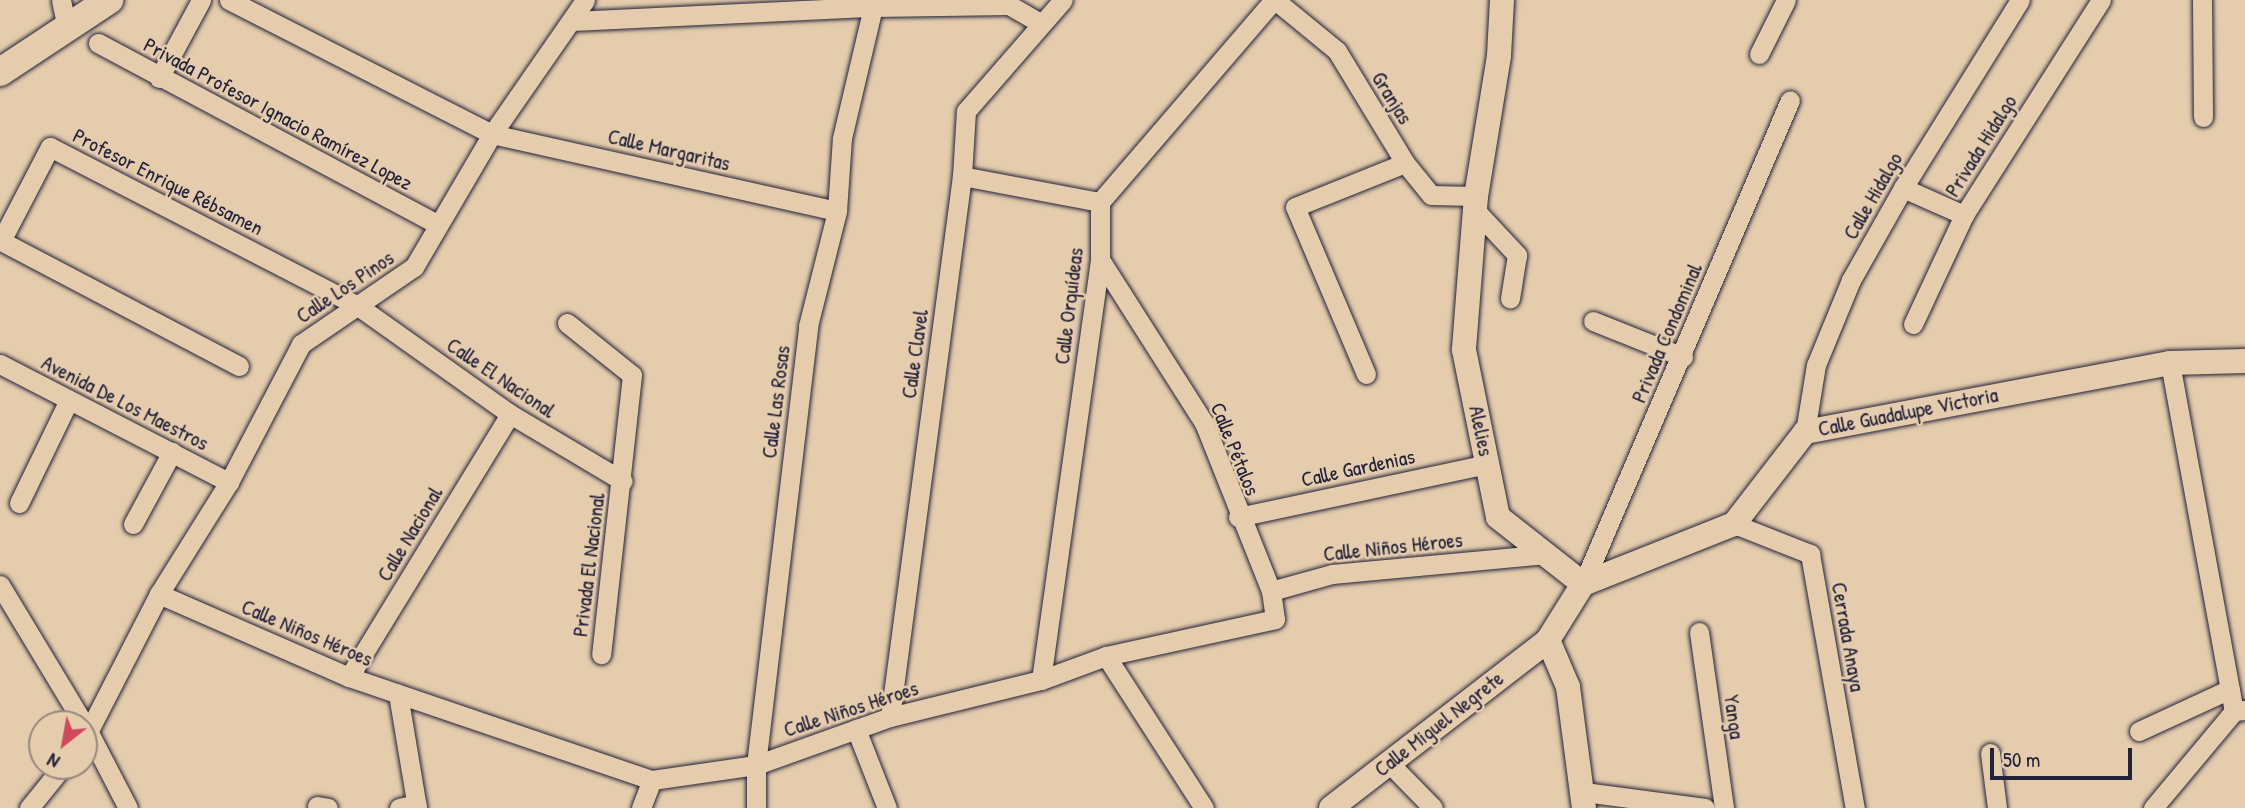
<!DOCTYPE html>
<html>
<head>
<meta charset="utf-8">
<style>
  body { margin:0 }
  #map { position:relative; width:2245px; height:808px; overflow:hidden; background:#e5ccad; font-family:"Patrick Hand",sans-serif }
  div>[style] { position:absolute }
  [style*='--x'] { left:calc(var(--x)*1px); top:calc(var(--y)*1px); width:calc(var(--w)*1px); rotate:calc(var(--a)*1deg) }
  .roads { filter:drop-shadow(0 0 2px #22223b) drop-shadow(0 0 2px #22223b) }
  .minor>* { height:19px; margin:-9.5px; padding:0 9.5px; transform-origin:9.5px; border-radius:9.5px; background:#e5ccad }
  .tertiary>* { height:24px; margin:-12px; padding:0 12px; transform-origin:12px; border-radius:12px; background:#e5ccad }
  .secondary>* { height:28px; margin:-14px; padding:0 14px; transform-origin:14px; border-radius:14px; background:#e5ccad }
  span { translate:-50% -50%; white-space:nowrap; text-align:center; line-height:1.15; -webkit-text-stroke:5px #e5ccad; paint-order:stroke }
  .street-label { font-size:21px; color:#22223b }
  .north { position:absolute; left:28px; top:710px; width:70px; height:70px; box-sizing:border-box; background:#e5ccad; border:2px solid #97887f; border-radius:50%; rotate:211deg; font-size:19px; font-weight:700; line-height:28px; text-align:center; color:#22223b }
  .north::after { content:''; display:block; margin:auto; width:24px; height:32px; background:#d1495b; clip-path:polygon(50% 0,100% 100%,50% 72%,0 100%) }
  .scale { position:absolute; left:1990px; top:748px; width:142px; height:32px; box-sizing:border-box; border:4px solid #22223b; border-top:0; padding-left:9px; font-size:21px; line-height:24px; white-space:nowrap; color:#22223b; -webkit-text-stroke:5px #e5ccad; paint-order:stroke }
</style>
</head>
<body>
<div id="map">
  <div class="roads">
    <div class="minor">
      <div style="--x:61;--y:0;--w:30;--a:78"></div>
      <div style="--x:229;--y:0;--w:295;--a:27"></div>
      <div style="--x:492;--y:134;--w:353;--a:12.6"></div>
      <div style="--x:1275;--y:0;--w:80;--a:39.4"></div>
      <div style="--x:1337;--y:51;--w:131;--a:58.7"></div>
      <div style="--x:1405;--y:163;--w:41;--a:50.9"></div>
      <div style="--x:1431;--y:195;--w:45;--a:1.3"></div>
      <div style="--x:2202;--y:0;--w:117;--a:89.5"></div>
      <div style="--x:572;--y:21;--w:301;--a:-2.7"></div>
      <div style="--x:873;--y:7;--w:136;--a:-0.8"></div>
      <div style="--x:1009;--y:5;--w:36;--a:30"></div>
      <div style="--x:98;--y:43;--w:384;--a:28.1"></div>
      <div style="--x:1759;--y:54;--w:60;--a:-63.4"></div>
      <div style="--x:159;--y:78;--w:89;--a:-61.7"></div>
      <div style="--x:962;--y:176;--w:140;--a:10.7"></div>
      <div style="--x:1903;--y:188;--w:67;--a:23.9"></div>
      <div style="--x:1475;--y:210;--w:62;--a:47"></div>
      <div style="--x:1517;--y:255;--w:44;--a:99.2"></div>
      <div style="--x:1593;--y:321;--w:97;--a:21.8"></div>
      <div style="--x:567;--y:323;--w:83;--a:38.7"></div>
      <div style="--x:632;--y:375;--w:281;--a:96.3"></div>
      <div style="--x:1913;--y:324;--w:120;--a:-64.9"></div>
      <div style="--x:1964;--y:215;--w:255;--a:-57.5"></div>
      <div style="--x:2170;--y:363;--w:354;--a:79.6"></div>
      <div style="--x:0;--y:364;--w:258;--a:27.3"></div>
      <div style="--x:239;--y:366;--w:269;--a:-152.3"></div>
      <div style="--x:1;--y:241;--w:106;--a:-62.5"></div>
      <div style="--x:50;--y:147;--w:347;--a:27.3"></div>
      <div style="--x:358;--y:306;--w:186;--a:35.4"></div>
      <div style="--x:510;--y:414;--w:131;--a:30.7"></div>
      <div style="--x:1366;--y:374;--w:181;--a:-113"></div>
      <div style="--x:1295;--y:207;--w:118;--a:-21.8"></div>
      <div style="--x:1805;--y:432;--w:68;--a:-80.7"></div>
      <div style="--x:1816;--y:365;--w:92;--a:-67.6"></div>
      <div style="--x:1851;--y:280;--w:106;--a:-60.5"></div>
      <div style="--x:1903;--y:188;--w:221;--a:-58.1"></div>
      <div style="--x:19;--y:503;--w:114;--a:-64.1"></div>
      <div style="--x:1238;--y:517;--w:255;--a:-12"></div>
      <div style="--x:133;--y:524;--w:82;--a:-61.6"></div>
      <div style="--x:1734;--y:524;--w:82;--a:21.5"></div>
      <div style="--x:1810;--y:554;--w:258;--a:80"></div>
      <div style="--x:1583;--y:584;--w:526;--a:-66.84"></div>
      <div style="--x:0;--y:585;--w:162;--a:58.9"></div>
      <div style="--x:1271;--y:591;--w:63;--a:-15.6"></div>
      <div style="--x:1332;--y:574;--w:215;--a:-5.3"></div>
      <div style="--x:159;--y:594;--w:207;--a:23.6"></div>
      <div style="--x:349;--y:677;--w:320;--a:18.8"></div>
      <div style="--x:652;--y:780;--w:105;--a:-8.2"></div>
      <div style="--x:756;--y:765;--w:142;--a:-19.7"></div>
      <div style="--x:890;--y:717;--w:155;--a:-13.8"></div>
      <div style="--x:1041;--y:680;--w:69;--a:-20.3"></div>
      <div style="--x:1106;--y:656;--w:173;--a:-12.3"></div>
      <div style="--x:1275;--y:619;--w:28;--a:-98"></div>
      <div style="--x:1271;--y:591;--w:181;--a:-111.7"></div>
      <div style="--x:1204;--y:423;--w:193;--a:-122.5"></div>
      <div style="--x:1699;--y:632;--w:178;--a:81.9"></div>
      <div style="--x:1106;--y:656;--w:181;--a:57.2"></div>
      <div style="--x:349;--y:677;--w:308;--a:-58.5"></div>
      <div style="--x:1041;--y:680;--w:424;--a:-82"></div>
      <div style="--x:1100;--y:260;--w:58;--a:-90"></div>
      <div style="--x:1100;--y:202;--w:267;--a:-49.3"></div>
      <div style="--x:398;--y:694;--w:116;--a:80.5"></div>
      <div style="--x:890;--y:717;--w:546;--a:-82.42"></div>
      <div style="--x:962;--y:176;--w:65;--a:-86.5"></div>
      <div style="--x:966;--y:111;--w:147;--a:-48.9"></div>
      <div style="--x:85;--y:725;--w:93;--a:62.6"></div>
      <div style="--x:856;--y:729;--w:85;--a:68.6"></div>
      <div style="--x:2139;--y:731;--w:100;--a:-24.8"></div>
      <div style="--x:84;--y:740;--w:164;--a:-62.8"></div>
      <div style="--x:159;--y:594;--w:132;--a:-58"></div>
      <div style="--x:229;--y:482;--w:156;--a:-62.4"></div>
      <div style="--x:301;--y:344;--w:137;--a:-34.3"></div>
      <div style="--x:414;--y:267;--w:154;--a:-59.6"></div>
      <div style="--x:492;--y:134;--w:163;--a:-55.2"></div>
      <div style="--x:1990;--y:753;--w:55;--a:82.7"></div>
      <div style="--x:1388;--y:762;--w:64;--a:45.6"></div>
      <div style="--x:1584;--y:792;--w:122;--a:7.5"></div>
      <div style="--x:317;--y:806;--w:11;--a:10"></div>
      <div style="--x:29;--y:808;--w:54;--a:-51"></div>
      <div style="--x:399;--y:808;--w:18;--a:-13"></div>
      <div style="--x:641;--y:808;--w:30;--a:-69"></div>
      <div style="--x:756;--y:808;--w:43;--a:-90"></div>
      <div style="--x:756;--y:765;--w:442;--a:-83.2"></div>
      <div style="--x:808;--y:326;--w:119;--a:-75.8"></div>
      <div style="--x:837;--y:211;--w:73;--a:-86.1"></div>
      <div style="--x:842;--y:138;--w:135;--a:-76.7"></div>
      <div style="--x:2153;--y:808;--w:126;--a:-50.1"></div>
      <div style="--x:2234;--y:711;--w:10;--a:-6"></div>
    </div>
    <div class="tertiary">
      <div style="--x:1502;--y:0;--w:56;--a:93.1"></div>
      <div style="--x:1499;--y:56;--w:142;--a:99.3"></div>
      <div style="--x:1476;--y:196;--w:154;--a:94.5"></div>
      <div style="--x:1464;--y:350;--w:170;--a:78.5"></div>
      <div style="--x:1498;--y:517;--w:108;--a:38.2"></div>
      <div style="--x:1583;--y:584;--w:162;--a:-21.7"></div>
      <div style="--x:1734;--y:524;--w:116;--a:-52.3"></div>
      <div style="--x:1805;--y:432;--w:371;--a:-10.7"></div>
      <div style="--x:2170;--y:363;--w:75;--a:-1.5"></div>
      <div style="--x:1548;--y:640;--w:51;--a:66.9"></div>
      <div style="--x:1568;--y:687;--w:122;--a:82.5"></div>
      <div style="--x:1331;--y:808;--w:274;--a:-37.7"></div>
      <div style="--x:1548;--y:640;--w:66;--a:-58"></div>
    </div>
    <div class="secondary">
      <div style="--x:0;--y:72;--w:131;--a:-33.4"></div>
    </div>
  </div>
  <div class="street-label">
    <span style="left:1392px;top:98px;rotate:58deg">Granjas</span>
    <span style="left:278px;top:114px;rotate:28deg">Privada Profesor Ignacio Ramírez Lopez</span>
    <span style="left:1981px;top:146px;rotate:-58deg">Privada Hidalgo</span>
    <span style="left:669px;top:150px;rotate:13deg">Calle Margaritas</span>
    <span style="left:168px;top:182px;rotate:27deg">Profesor Enrique Rébsamen</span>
    <span style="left:1873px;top:196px;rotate:-60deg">Calle Hidalgo</span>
    <span style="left:345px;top:287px;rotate:-34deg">Calle Los Pinos</span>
    <span style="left:1069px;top:306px;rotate:-83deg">Calle Orquídeas</span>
    <span style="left:1667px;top:333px;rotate:-67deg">Privada Condominal</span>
    <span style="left:915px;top:354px;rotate:-82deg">Calle Clavel</span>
    <span style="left:501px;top:378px;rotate:34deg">Calle El Nacional</span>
    <span style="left:776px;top:402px;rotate:-83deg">Calle Las Rosas</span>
    <span style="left:125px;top:403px;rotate:27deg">Avenida De Los Maestros</span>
    <span style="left:1908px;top:412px;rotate:-11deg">Calle Guadalupe Victoria</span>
    <span style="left:1481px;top:431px;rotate:78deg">Alelies</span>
    <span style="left:1235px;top:449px;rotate:68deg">Calle Pétalos</span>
    <span style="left:1358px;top:468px;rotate:-12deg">Calle Gardenias</span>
    <span style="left:410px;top:534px;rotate:-59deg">Calle Nacional</span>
    <span style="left:1393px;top:547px;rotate:-6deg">Calle Niños Héroes</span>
    <span style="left:589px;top:565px;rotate:-83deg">Privada El Nacional</span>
    <span style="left:307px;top:633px;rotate:23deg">Calle Niños Héroes</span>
    <span style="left:1848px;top:637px;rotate:80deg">Cerrada Anaya</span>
    <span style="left:851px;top:709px;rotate:-18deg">Calle Niños Héroes</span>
    <span style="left:1734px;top:717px;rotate:82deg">Yanga</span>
    <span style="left:1439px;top:724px;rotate:-38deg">Calle Miguel Negrete</span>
  </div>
  <div class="north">N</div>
  <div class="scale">50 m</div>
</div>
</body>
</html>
